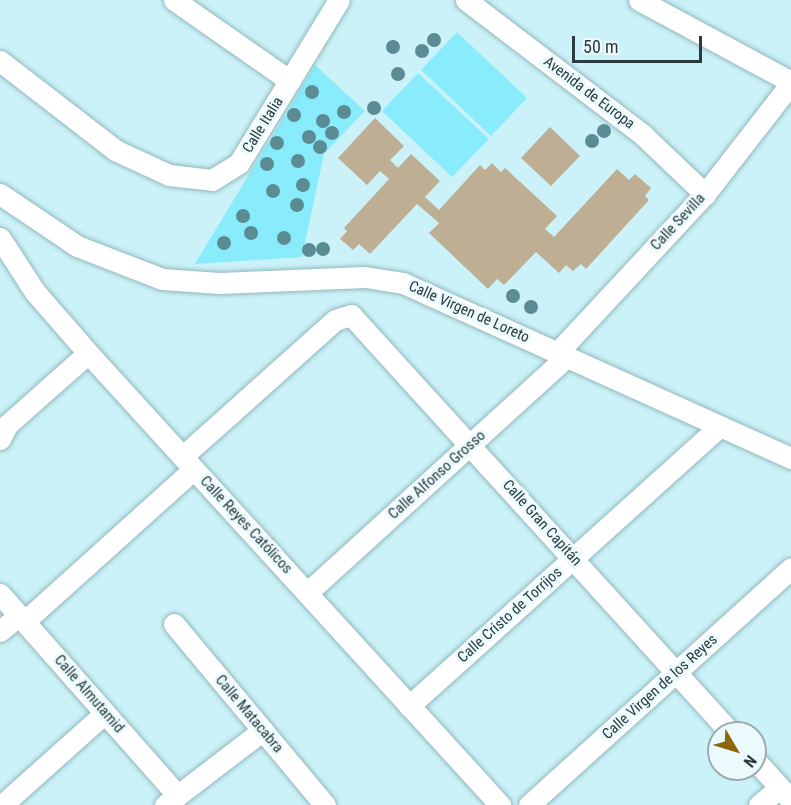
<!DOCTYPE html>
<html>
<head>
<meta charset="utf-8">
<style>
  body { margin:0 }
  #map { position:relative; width:791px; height:805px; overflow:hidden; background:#cbf2f8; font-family:"Roboto Condensed",sans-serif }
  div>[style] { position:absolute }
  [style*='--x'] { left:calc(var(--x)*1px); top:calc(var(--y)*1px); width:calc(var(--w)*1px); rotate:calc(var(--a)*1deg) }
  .green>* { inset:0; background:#88ecfc }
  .building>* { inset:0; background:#beae94 }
  .roads { filter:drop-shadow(0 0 2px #92b7bd) drop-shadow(0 0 2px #92b7bd) }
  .minor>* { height:21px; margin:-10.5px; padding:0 10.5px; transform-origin:10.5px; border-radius:10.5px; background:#fff }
  .trees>* { width:14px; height:14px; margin:-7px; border-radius:50%; background:#5b8c93 }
  span { translate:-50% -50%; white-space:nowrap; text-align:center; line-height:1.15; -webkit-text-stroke:6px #ebfafd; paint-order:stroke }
  .street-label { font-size:15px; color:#2b3a3c }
  .north { position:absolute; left:707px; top:721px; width:60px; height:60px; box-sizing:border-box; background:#ebfafd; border:2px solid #9eadb0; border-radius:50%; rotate:128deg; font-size:16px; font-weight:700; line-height:24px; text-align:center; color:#2b3a3c }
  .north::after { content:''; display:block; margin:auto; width:21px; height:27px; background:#8e670b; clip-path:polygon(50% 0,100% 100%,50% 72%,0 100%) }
  .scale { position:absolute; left:572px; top:36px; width:130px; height:27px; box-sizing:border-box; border:3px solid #2b3a3c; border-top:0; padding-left:8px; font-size:18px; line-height:21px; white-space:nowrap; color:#2b3a3c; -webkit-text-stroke:4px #ebfafd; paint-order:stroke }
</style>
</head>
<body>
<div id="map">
  <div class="green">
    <div style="clip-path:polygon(457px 32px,527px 98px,491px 136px,421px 70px)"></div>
    <div style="clip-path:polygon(315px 65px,365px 111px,324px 154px,302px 257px,195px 264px)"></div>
    <div style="clip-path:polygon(418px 73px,489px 139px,452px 177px,382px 111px)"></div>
  </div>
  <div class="building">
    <div style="clip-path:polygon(375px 118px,404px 146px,390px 160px,398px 168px,411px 154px,440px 181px,425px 197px,439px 210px,480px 165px,485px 170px,492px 163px,501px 172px,505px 168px,557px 216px,545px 229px,554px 237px,617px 169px,629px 180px,635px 174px,651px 188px,645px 196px,649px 200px,586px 269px,581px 264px,573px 271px,566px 265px,559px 273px,536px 252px,504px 285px,497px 279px,488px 289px,429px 233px,439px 223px,417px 204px,370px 254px,359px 244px,353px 250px,340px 239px,347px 231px,344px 228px,389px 179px,380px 171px,367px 185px,338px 158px)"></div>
    <div style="clip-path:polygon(550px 127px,580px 156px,551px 186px,521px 158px)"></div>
  </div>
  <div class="roads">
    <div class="minor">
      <div style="--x:174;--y:0;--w:141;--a:34.9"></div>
      <div style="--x:466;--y:0;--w:223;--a:37.3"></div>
      <div style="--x:643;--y:135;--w:86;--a:43.6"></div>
      <div style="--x:639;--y:0;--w:173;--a:28.3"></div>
      <div style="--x:0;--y:61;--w:145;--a:37.7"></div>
      <div style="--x:115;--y:150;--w:60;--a:24.8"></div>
      <div style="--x:169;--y:175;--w:43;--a:6.6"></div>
      <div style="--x:212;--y:180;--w:32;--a:-32"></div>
      <div style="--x:239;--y:163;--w:191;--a:-58.5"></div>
      <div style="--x:0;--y:194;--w:93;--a:34"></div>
      <div style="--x:77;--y:246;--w:91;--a:21.2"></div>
      <div style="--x:162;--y:279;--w:57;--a:4"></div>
      <div style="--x:219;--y:283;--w:146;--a:-2.4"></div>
      <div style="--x:365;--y:277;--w:38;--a:9"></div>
      <div style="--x:403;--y:283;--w:426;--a:24.3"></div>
      <div style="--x:0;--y:238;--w:64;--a:57.1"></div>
      <div style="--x:35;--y:292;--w:81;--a:49"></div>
      <div style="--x:88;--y:353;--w:612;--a:47.65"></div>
      <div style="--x:557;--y:353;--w:217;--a:-47.1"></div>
      <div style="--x:705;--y:194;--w:140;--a:-52.2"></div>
      <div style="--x:0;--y:439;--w:16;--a:-63"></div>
      <div style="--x:7;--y:425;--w:108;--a:-41.6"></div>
      <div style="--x:183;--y:456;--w:204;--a:-41.8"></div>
      <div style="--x:335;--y:320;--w:17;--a:-17"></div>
      <div style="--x:351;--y:315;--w:565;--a:47.73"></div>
      <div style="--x:308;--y:592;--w:349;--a:-42.3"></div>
      <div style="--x:0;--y:594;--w:268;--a:48.6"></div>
      <div style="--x:25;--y:621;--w:227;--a:-42"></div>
      <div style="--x:174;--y:624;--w:236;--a:50.2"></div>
      <div style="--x:0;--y:631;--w:25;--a:-40"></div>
      <div style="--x:409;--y:706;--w:417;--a:-42"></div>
      <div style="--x:755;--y:760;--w:54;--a:48"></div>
      <div style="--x:2;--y:805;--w:138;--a:-41.8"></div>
      <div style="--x:165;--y:805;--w:123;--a:-37.4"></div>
      <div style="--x:529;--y:805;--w:353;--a:-42.1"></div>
      <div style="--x:759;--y:805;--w:26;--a:-40"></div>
    </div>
  </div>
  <div class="trees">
    <div style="left:434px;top:40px"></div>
    <div style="left:393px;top:47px"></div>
    <div style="left:422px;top:51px"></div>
    <div style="left:398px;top:74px"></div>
    <div style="left:312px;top:92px"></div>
    <div style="left:374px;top:108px"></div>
    <div style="left:344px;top:112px"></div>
    <div style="left:294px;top:115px"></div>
    <div style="left:323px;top:121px"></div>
    <div style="left:604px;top:131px"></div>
    <div style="left:332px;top:133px"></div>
    <div style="left:309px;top:137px"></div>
    <div style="left:592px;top:141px"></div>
    <div style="left:277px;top:143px"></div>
    <div style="left:320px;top:147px"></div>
    <div style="left:298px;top:161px"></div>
    <div style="left:267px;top:164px"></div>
    <div style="left:303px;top:185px"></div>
    <div style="left:273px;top:191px"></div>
    <div style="left:297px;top:205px"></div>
    <div style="left:243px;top:216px"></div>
    <div style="left:251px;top:233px"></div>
    <div style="left:284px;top:238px"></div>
    <div style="left:224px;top:243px"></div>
    <div style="left:323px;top:249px"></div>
    <div style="left:309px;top:250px"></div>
    <div style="left:513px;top:296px"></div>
    <div style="left:531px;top:307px"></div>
  </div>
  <div class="street-label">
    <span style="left:589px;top:93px;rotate:37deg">Avenida de Europa</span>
    <span style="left:263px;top:125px;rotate:-58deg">Calle Italia</span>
    <span style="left:678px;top:222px;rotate:-47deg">Calle Sevilla</span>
    <span style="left:469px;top:312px;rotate:24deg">Calle Virgen de Loreto</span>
    <span style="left:437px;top:475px;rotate:-42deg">Calle Alfonso Grosso</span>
    <span style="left:542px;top:523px;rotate:48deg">Calle Gran Capitán</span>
    <span style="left:246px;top:525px;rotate:47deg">Calle Reyes Católicos</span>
    <span style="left:510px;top:615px;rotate:-42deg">Calle Cristo de Torrijos</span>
    <span style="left:660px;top:687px;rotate:-42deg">Calle Virgen de los Reyes</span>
    <span style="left:89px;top:694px;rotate:49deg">Calle Almutamid</span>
    <span style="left:249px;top:714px;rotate:50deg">Calle Matacabra</span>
  </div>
  <div class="north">N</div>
  <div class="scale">50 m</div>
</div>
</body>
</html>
